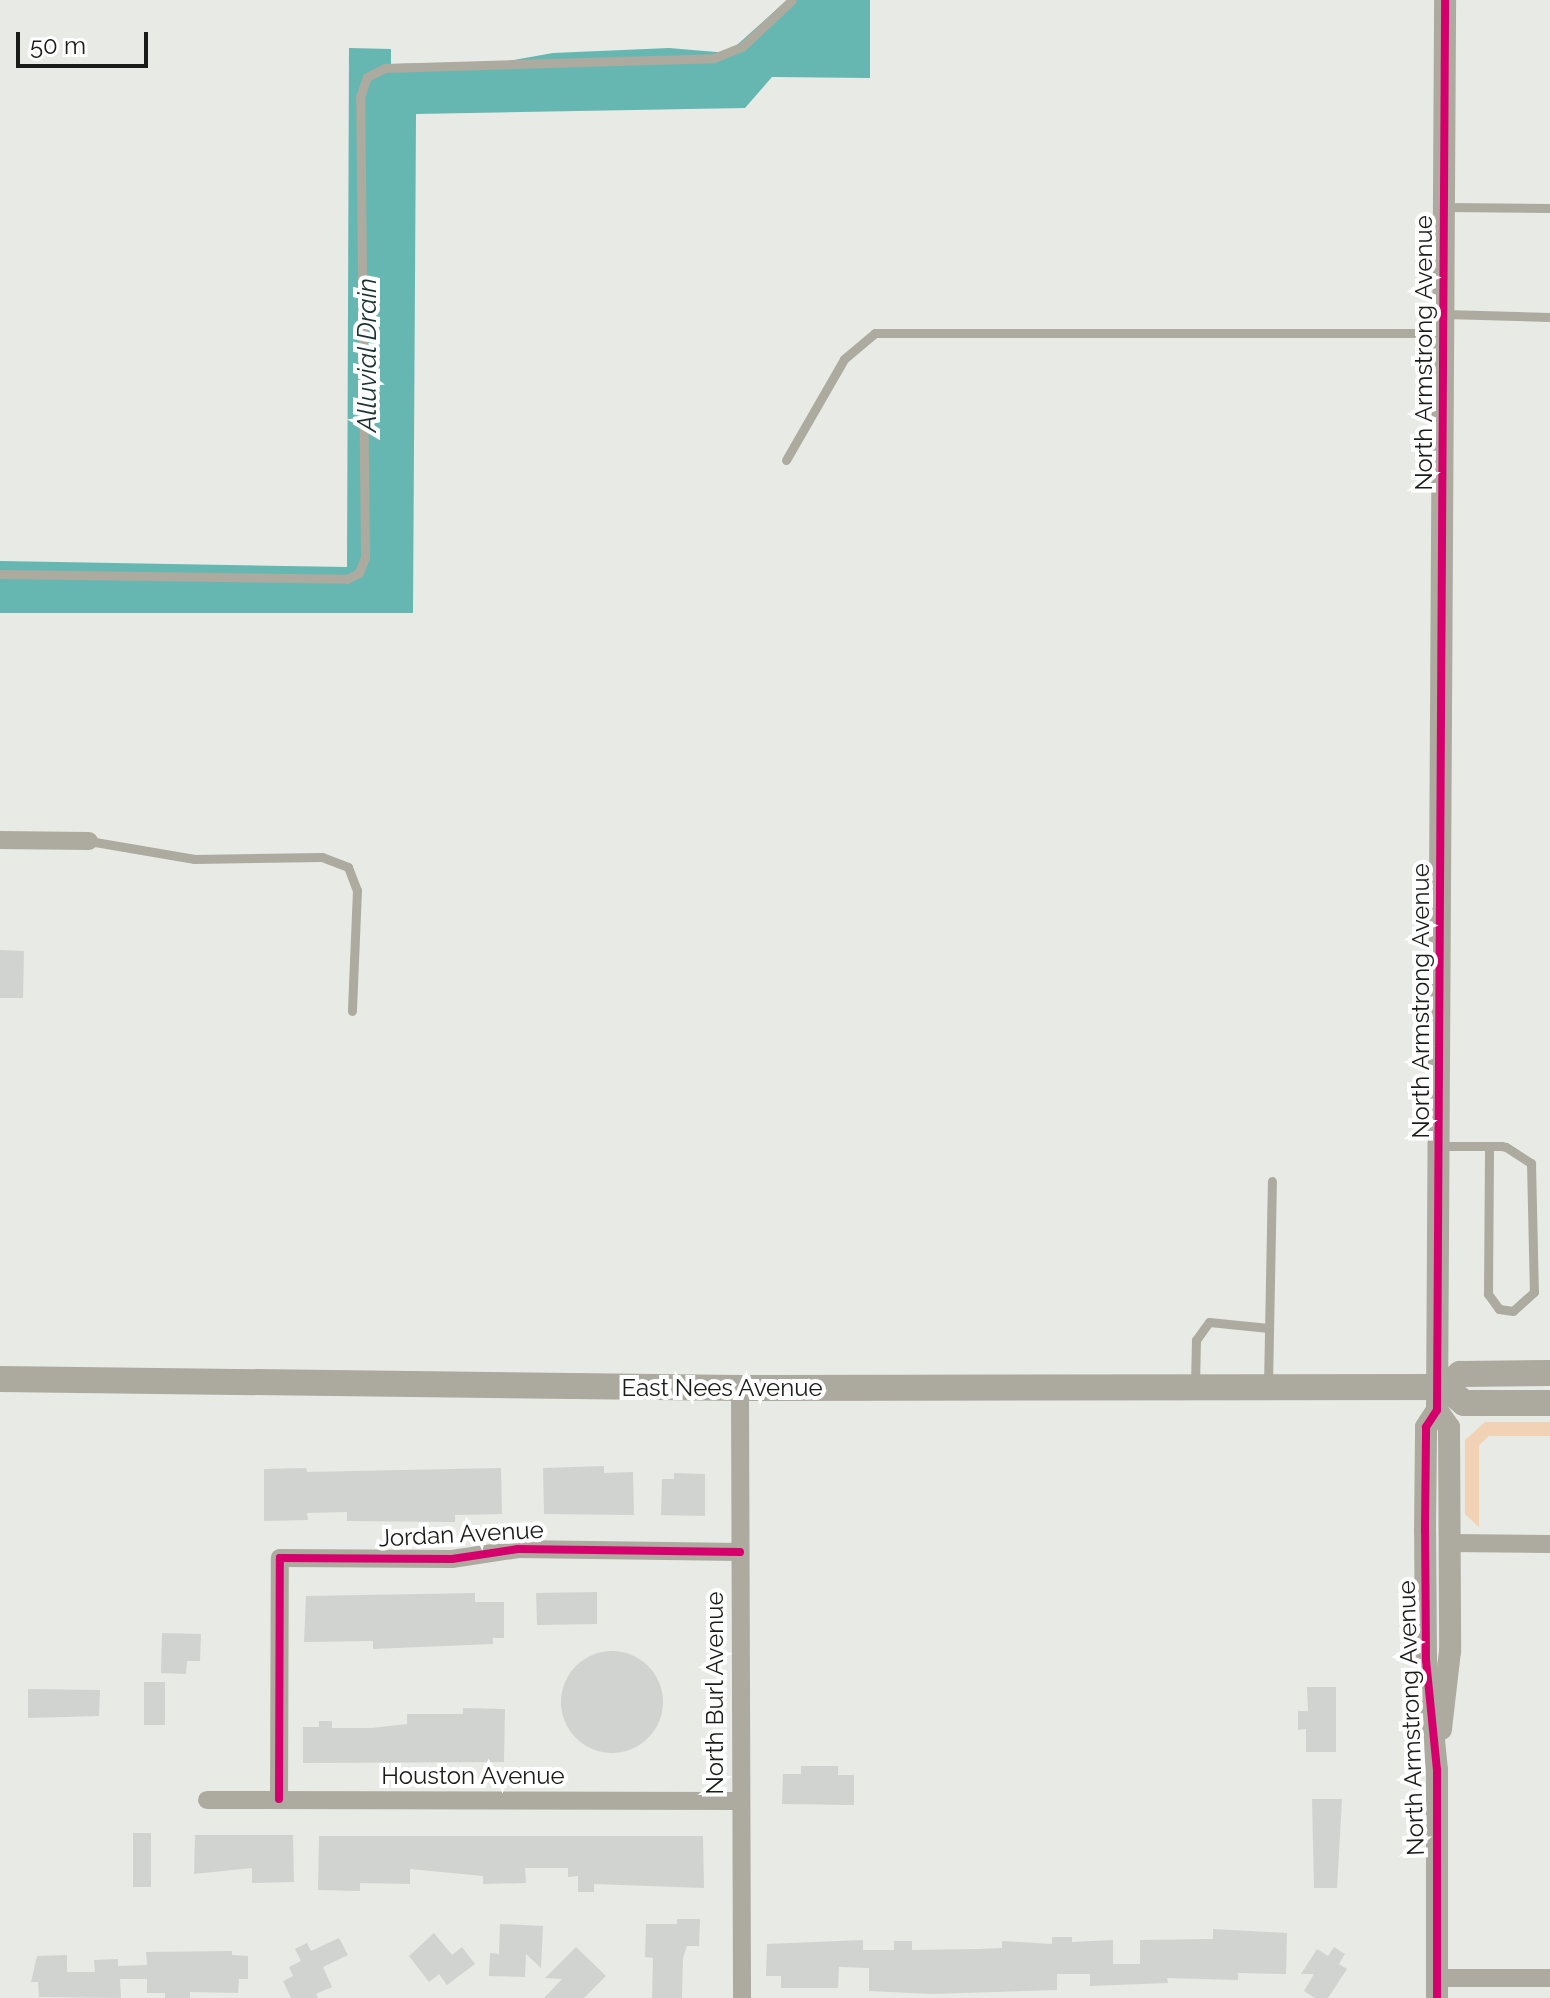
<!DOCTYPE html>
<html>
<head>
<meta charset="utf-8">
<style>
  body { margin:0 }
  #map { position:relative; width:1550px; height:1998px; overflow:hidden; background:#e8eae5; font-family:Raleway,sans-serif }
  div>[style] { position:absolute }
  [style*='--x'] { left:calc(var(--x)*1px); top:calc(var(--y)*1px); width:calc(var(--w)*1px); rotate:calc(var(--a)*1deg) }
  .green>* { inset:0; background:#f2d2b5 }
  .water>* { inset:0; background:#66b6b2 }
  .building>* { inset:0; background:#d1d3d0 }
  .round { border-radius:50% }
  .service>* { height:9px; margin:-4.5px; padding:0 4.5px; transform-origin:4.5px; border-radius:4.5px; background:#adab9f }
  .minor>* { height:18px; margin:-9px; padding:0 9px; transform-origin:9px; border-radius:9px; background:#adab9f }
  .tertiary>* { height:22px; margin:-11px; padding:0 11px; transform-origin:11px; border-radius:11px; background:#adab9f }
  .secondary>* { height:26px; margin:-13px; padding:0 13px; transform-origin:13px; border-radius:13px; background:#aca99e }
  .cycleway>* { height:8px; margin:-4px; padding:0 4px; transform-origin:4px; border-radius:4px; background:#d6006c }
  span { translate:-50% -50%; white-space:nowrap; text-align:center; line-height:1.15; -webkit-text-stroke:8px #fff; paint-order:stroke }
  .street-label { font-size:24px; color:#1a1c19 }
  .water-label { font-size:26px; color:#1a3231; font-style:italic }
  .scale { position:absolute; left:16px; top:32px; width:132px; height:36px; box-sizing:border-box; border:4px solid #1a1c19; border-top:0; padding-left:10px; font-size:24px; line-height:28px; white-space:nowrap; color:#1a1c19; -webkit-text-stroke:6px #fff; paint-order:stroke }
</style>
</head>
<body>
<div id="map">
  <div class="green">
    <div style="clip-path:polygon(1485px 1422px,1550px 1422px,1550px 1436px,1489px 1436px,1479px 1445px,1479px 1527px,1465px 1514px,1465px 1440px)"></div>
  </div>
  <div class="water">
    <div style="clip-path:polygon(787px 0,870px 0,870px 78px,772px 77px,745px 108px,416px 114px,413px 613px,0 613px,0 561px,347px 567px,349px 48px,391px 49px,391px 64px,503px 62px,553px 53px,669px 48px,728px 53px)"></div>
  </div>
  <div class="building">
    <div style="clip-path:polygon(0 950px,24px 951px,23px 998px,0 998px)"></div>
    <div style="clip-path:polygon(604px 1466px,604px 1473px,633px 1472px,634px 1515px,544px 1514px,543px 1468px)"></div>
    <div style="clip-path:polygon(306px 1468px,307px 1472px,501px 1468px,502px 1514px,455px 1515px,455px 1522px,347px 1521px,347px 1512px,307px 1513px,308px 1520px,264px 1521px,264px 1469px)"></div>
    <div style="clip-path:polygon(674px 1473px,705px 1474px,705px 1516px,661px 1515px,662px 1479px,674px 1479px)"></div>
    <div style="clip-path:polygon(597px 1592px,597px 1624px,537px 1625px,536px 1593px)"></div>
    <div style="clip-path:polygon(475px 1593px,475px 1602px,504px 1602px,504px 1638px,493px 1638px,493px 1644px,373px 1649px,373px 1641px,304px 1642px,306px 1596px)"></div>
    <div style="clip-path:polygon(162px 1633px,201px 1634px,200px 1661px,187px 1661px,186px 1674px,161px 1673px)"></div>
    <div class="round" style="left:561px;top:1651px;width:102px;height:102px"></div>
    <div style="clip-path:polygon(144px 1682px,165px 1682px,165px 1725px,144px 1725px)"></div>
    <div style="clip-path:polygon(1307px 1687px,1336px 1687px,1336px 1752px,1306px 1752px,1306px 1729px,1298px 1730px,1298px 1711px,1308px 1711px)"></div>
    <div style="clip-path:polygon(28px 1689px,100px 1690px,99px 1716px,28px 1718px)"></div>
    <div style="clip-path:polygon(463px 1708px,505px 1709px,504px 1762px,303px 1763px,303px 1727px,319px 1727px,319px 1721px,332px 1721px,332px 1728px,372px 1728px,407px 1724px,407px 1714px,463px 1714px)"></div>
    <div style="clip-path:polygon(801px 1766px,838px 1766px,838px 1775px,854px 1775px,854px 1805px,782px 1804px,783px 1774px,801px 1774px)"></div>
    <div style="clip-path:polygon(1312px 1799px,1342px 1799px,1337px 1888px,1314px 1888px)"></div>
    <div style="clip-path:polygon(133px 1833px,151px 1833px,151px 1887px,133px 1887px)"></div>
    <div style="clip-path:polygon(195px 1835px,293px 1835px,294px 1882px,252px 1883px,252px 1868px,194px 1874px)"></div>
    <div style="clip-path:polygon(319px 1836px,703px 1836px,704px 1888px,594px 1884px,594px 1892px,578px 1892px,578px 1876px,568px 1877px,568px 1868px,525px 1868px,526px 1883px,483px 1884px,483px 1876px,410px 1869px,410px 1884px,360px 1883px,360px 1891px,318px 1890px)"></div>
    <div style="clip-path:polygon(677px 1919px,700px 1919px,699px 1946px,687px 1946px,683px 1958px,682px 1998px,652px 1998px,653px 1958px,645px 1957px,646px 1924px,677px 1924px)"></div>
    <div style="clip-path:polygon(500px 1924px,543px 1926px,541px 1968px,526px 1954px,525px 1977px,489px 1976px,490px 1953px,499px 1954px)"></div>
    <div style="clip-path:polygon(1213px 1929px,1287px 1933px,1286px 1974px,1238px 1973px,1238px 1980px,1167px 1978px,1168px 1983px,1090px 1986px,1090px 1974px,1057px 1974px,1057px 1990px,931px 1994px,869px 1991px,869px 1968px,839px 1967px,838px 1988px,781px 1988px,781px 1976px,766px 1976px,767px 1944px,863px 1940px,863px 1950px,894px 1950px,894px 1941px,912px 1941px,912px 1950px,977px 1949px,1002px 1948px,1002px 1941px,1052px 1944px,1052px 1937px,1072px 1937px,1072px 1942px,1113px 1940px,1113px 1964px,1140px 1964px,1140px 1940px,1213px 1939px)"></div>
    <div style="clip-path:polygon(434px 1933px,452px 1955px,462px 1947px,475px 1964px,447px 1985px,439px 1974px,429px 1982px,409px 1956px)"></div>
    <div style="clip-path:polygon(339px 1938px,348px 1955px,323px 1967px,332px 1987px,316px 1994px,318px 1998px,291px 1998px,283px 1981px,293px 1976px,289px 1967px,301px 1961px,295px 1949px,307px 1943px,311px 1951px)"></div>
    <div style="clip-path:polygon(576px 1947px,606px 1976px,584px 1998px,544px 1998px,562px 1979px,545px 1978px)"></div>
    <div style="clip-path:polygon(1334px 1947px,1345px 1954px,1339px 1964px,1347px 1969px,1328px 1998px,1315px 1998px,1304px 1991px,1314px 1974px,1301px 1974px,1317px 1949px,1328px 1956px)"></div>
    <div style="clip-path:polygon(232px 1951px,232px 1955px,248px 1956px,248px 1979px,239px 1979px,238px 1993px,190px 1992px,190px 1998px,165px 1998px,165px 1993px,147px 1993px,147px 1979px,120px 1979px,121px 1998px,39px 1997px,38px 1982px,31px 1982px,37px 1956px,67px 1955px,67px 1972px,95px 1972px,94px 1960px,118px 1959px,118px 1966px,147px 1965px,146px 1952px)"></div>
  </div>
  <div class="service">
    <div style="--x:1445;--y:207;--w:105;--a:0.5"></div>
    <div style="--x:1445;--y:314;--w:105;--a:1.6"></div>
    <div style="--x:786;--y:460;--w:116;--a:-60.1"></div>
    <div style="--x:844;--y:359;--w:40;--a:-40"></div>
    <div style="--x:875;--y:333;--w:566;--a:0"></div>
    <div style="--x:0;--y:574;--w:347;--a:0.8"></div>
    <div style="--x:347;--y:579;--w:13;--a:-27"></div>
    <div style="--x:359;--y:573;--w:17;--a:-69"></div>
    <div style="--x:365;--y:557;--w:460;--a:-90.6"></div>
    <div style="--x:360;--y:97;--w:21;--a:-71"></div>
    <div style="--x:367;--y:77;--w:20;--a:-27"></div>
    <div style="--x:385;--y:68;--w:329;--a:-1.7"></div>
    <div style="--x:714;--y:58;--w:31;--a:-22"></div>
    <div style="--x:743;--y:46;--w:67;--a:-43.2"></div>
    <div style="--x:89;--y:841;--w:107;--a:9.7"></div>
    <div style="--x:194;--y:859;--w:128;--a:-0.9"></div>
    <div style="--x:322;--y:857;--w:28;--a:21"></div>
    <div style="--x:348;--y:867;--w:25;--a:69"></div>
    <div style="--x:357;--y:890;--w:121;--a:92.4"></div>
    <div style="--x:1440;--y:1146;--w:61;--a:0"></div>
    <div style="--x:1501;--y:1146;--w:5;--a:11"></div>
    <div style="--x:1506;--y:1147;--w:30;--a:33"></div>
    <div style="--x:1531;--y:1163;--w:129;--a:88.7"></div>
    <div style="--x:1534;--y:1292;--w:28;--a:138"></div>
    <div style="--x:1513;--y:1311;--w:14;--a:-172"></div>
    <div style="--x:1499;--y:1309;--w:19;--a:-126"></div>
    <div style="--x:1488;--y:1294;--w:148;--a:-89.6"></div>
    <div style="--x:1268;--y:1385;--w:204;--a:-88.9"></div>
    <div style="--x:1195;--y:1386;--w:46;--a:-88.8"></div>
    <div style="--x:1196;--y:1340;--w:22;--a:-54"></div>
    <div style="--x:1209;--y:1322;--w:60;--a:5.7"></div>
  </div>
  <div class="minor">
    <div style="--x:0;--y:840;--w:89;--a:0.6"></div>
    <div style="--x:740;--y:1388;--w:610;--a:89.81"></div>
    <div style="--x:1449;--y:1543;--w:101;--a:0.6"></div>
    <div style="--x:279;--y:1799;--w:241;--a:-89.8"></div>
    <div style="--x:280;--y:1558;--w:172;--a:0.3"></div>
    <div style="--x:452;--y:1559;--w:67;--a:-8.6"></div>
    <div style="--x:518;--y:1549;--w:222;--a:0.8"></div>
    <div style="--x:207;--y:1800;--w:532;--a:0.11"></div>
    <div style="--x:1437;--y:1978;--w:113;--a:0"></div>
  </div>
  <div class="tertiary">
    <div style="--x:1437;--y:1410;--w:21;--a:55"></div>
    <div style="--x:1449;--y:1427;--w:224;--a:89.7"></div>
    <div style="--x:1450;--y:1651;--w:79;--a:96.6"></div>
    <div style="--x:1437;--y:1998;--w:228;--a:-90"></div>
    <div style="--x:1437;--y:1770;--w:111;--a:-95.7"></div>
    <div style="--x:1426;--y:1660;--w:129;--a:-90.4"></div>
    <div style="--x:1425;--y:1531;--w:104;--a:-89.4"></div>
    <div style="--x:1426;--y:1427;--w:20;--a:-57"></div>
    <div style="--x:1437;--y:1410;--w:1410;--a:-89.67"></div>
  </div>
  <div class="secondary">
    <div style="--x:0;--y:1379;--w:740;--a:0.7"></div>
    <div style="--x:740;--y:1388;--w:705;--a:-0.08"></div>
    <div style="--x:1445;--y:1387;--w:25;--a:40"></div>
    <div style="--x:1464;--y:1403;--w:86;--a:0"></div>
    <div style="--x:1445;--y:1387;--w:20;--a:-41"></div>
    <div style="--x:1460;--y:1374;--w:90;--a:-0.6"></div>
  </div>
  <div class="cycleway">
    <div style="--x:279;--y:1799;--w:241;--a:-89.8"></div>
    <div style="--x:280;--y:1558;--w:172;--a:0.3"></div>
    <div style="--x:452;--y:1559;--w:67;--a:-8.6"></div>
    <div style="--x:518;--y:1549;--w:222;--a:0.8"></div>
    <div style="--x:1437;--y:1998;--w:228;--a:-90"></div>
    <div style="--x:1437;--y:1770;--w:111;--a:-95.7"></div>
    <div style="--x:1426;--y:1660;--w:129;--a:-90.4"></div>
    <div style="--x:1425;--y:1531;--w:104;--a:-89.4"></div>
    <div style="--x:1426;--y:1427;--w:20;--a:-57"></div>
    <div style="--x:1437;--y:1410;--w:1410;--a:-89.67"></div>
  </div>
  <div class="street-label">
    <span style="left:1424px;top:353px;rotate:-90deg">North Armstrong Avenue</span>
    <span style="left:1421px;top:1001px;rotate:-90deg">North Armstrong Avenue</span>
    <span style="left:722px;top:1388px">East Nees Avenue</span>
    <span style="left:461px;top:1534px;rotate:-3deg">Jordan Avenue</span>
    <span style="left:715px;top:1693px;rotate:-90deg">North Burl Avenue</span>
    <span style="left:1411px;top:1718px;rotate:-92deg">North Armstrong Avenue</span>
    <span style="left:473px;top:1776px">Houston Avenue</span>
  </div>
  <div class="water-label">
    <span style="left:368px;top:355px;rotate:-90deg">Alluvial Drain</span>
  </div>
  <div class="scale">50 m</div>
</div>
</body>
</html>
